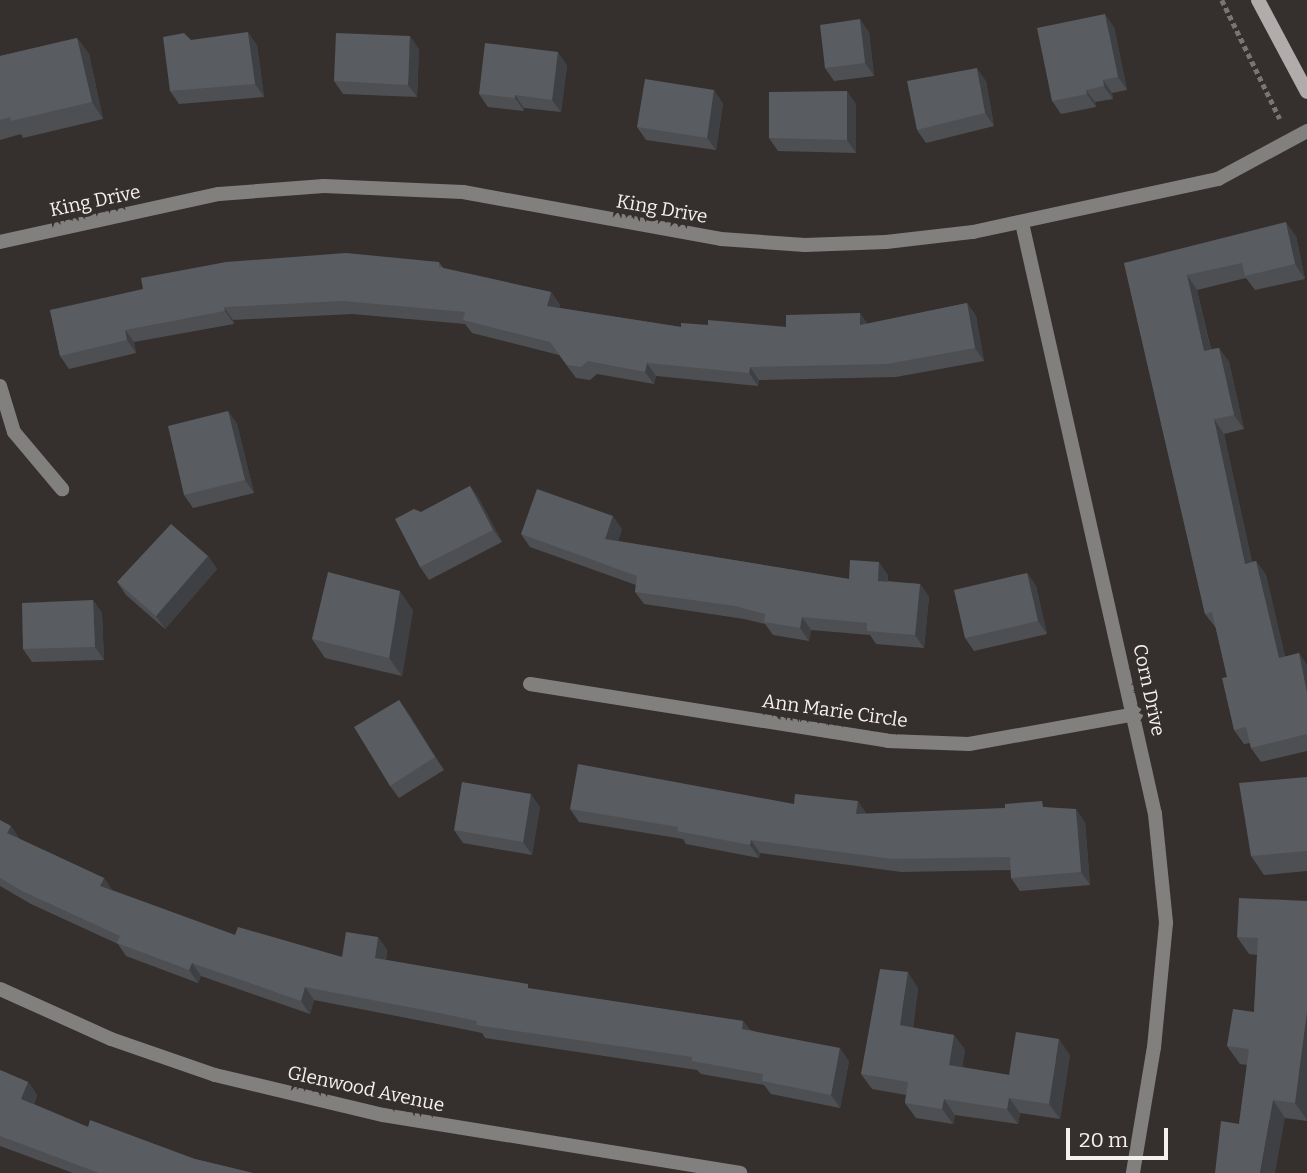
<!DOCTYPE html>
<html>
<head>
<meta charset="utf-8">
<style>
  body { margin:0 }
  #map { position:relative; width:1307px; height:1173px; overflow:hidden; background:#35302e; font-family:Bitter,serif }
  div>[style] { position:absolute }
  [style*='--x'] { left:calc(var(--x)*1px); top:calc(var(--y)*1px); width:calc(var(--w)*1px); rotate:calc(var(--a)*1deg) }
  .path>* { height:4.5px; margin-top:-2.25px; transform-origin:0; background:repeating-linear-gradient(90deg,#7a7573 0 5px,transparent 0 8.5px) }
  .minor>* { height:14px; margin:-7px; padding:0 7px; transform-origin:7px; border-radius:7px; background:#82807f }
  .secondary>* { height:14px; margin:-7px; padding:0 7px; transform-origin:7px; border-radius:7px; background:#b1acab }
  .wall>* { inset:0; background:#4d4f53 }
  .shaded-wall>* { inset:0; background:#3e4043 }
  .building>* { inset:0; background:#595c60 }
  span { translate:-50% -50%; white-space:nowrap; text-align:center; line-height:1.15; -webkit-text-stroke:7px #35302e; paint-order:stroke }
  .street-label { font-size:19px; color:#f3f0ee }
  .scale { position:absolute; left:1066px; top:1128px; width:102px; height:32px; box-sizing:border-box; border:4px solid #f3f0ee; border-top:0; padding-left:9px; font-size:21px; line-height:24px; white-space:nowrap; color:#f3f0ee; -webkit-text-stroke:5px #35302e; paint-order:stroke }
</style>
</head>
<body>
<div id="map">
  <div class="path">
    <div style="--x:1222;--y:0;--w:132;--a:64"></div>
  </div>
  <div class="minor">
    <div style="--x:1022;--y:223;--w:606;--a:77.32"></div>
    <div style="--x:1155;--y:814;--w:110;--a:84.2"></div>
    <div style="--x:1166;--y:923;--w:125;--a:95.5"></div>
    <div style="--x:1154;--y:1047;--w:128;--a:99.5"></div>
    <div style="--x:0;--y:242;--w:224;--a:-12.4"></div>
    <div style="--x:219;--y:194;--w:105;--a:-4.4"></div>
    <div style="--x:324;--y:186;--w:139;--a:2.5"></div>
    <div style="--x:463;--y:192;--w:262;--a:10.3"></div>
    <div style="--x:721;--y:239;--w:84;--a:4.1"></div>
    <div style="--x:805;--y:245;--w:81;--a:-2.1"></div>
    <div style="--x:886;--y:242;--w:88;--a:-6.6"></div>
    <div style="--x:973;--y:232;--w:251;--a:-12.2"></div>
    <div style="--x:1218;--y:179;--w:101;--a:-28.3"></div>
    <div style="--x:0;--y:386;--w:48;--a:73.1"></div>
    <div style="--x:14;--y:432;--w:75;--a:49.9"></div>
    <div style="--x:530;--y:684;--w:363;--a:9"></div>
    <div style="--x:888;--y:741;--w:81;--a:2.1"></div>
    <div style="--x:969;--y:744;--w:170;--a:-10.2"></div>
    <div style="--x:0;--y:989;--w:122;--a:24.2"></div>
    <div style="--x:111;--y:1039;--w:110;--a:19.1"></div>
    <div style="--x:215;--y:1075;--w:173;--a:13.4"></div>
    <div style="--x:383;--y:1115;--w:362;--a:9.2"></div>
  </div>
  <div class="secondary">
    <div style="--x:1258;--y:0;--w:104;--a:62"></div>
  </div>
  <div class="wall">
    <div style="clip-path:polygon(1114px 27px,1127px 90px,1112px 93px,1113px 99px,1095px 102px,1096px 107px,1061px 114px,1052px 101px)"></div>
    <div style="clip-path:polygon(869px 32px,874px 76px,834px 81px,825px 68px)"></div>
    <div style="clip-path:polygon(77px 38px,89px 54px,103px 119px,23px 138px,21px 134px,0 140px,0 56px)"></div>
    <div style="clip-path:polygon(257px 45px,264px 97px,179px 104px,170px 91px)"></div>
    <div style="clip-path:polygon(419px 49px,417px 97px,343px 94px,334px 81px)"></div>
    <div style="clip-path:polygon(567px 65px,561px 112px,524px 108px,524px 111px,488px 107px,479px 94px)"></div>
    <div style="clip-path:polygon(986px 81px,994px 126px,926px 143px,917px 130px)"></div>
    <div style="clip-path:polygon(723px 103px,716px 150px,646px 140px,637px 127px)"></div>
    <div style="clip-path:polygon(856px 104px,856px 153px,778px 151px,769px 138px)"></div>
    <div style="clip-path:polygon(1296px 236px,1305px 279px,1255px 290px,1246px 278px,1197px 290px,1211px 349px,1219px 348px,1229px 362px,1244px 429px,1224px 434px,1252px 562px,1256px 561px,1266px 575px,1285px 657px,1299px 653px,1307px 665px,1307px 751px,1261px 762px,1251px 748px,1250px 743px,1244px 744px,1234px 730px,1227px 677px,1216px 628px,1205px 614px,1124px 263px)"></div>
    <div style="clip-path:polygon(439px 262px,444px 269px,551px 292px,560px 305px,559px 308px,681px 327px,708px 325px,786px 327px,860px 313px,867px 324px,967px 303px,976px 316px,984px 361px,896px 377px,759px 380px,758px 386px,656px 376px,654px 384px,597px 374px,590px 380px,576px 378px,559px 355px,472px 333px,465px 324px,352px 314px,233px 320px,234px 324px,134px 342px,136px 353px,69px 369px,60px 356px,50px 310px)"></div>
    <div style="clip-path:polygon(228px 411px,237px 424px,254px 493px,193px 508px,184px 495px)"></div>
    <div style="clip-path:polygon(470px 486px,479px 499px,502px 542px,429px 580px,420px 567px,421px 512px)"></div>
    <div style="clip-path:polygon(622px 529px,618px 541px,849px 579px,888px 575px,888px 581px,920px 584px,929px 597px,924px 648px,876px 644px,870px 635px,811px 630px,809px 641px,773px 635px,765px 624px,744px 619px,644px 604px,635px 592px,636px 585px,530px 547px,521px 534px)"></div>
    <div style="clip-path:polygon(208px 556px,217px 569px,165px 629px,126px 595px,117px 582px)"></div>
    <div style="clip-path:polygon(1027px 573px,1036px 586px,1047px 634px,974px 651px,965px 638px)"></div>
    <div style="clip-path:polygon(93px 600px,102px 613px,104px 660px,32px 662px,23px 649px)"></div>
    <div style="clip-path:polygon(413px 610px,402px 676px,325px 658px,312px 639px)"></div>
    <div style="clip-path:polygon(399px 700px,444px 770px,399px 798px,390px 786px)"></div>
    <div style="clip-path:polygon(1307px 777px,1307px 871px,1264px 875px,1251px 856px)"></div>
    <div style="clip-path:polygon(794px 804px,867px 814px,1046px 807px,1085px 822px,1090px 885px,1020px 891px,1011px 878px,1011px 870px,901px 872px,760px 853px,759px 858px,686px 844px,683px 839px,579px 822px,570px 809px)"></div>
    <div style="clip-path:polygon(540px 807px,532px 855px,463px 843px,454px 830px)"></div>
    <div style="clip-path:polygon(0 820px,20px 839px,104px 878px,112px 890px,235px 935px,342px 957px,378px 937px,387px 950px,386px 960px,531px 989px,743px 1021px,750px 1030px,849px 1061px,840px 1108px,771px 1094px,764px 1085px,701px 1074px,697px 1070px,485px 1038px,482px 1033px,453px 1027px,314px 1000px,310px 1014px,201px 976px,198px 983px,126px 956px,118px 944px,31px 904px,0 886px)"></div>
    <div style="clip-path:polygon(1307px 901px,1307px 1121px,1285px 1118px,1239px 1124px,1247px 1065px,1240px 1064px,1227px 1046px,1254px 1012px,1257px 955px,1249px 954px,1237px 937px)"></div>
    <div style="clip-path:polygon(918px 988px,913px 1028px,954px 1035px,965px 1050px,962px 1067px,1009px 1075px,1070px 1055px,1060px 1119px,1020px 1113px,1018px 1124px,955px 1115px,953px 1124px,916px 1118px,905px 1103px,906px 1095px,872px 1089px,861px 1074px)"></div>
    <div style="clip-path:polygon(0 1070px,28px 1082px,37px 1095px,34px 1104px,88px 1127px,195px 1159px,253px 1173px,73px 1173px,0 1146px)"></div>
  </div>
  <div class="shaded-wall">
    <div style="clip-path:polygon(1105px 14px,1114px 27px,1127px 90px,1118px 77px)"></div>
    <div style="clip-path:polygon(860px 19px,869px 32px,874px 76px,865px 63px)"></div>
    <div style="clip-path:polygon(248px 32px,257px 45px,264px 97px,255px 84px)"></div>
    <div style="clip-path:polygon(410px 36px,419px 49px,417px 97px,408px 85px)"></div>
    <div style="clip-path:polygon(77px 38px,89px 54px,103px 119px,92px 102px)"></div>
    <div style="clip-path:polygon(558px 52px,567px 65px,561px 112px,552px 100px)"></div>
    <div style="clip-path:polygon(977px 68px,986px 81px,994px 126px,985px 113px)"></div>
    <div style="clip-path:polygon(1103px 80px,1112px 93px,1113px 99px,1104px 86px)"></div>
    <div style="clip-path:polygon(714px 90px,723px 103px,716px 150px,707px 138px)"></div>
    <div style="clip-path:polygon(1086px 90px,1095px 102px,1096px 107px,1087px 94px)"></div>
    <div style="clip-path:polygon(847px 91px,856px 104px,856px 153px,847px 140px)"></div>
    <div style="clip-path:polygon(515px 95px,524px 108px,524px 111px,515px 98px)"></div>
    <div style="clip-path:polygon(1286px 222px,1296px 236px,1305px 279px,1295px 264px)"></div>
    <div style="clip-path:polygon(1187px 275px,1197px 290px,1214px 365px,1204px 351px)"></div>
    <div style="clip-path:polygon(551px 292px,560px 305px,556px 319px,547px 306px)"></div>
    <div style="clip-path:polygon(967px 303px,976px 316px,984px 361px,975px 348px)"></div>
    <div style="clip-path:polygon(224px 307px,233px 320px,234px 324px,225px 311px)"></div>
    <div style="clip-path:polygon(860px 313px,869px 326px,860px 325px)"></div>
    <div style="clip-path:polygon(125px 330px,134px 342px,136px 353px,127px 340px)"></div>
    <div style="clip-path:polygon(1219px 348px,1229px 362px,1244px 429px,1234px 415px)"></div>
    <div style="clip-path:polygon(647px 363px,656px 376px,654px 384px,645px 372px)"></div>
    <div style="clip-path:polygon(750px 367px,759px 380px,758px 386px,749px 373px)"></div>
    <div style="clip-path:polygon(228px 411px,237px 424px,254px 493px,245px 480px)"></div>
    <div style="clip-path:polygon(1214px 419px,1224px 434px,1255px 578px,1245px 564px)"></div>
    <div style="clip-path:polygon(470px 486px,479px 499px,502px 542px,493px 530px)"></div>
    <div style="clip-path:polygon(613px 516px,622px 529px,614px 552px,605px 539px)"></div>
    <div style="clip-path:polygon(208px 556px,217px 569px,165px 629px,156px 616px)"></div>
    <div style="clip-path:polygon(1256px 561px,1266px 575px,1289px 672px,1279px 658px)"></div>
    <div style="clip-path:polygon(879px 562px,888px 575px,887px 593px,878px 581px)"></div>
    <div style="clip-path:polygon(1027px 573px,1036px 586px,1047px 634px,1038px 621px)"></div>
    <div style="clip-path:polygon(920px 584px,929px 597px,924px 648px,915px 635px)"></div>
    <div style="clip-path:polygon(400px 591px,413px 610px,402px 676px,389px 658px)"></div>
    <div style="clip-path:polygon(93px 600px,102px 613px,104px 660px,95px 647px)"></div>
    <div style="clip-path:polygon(802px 617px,811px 630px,809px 641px,800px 628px)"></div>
    <div style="clip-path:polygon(1299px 653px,1307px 665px,1307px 693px)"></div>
    <div style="clip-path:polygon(399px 700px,408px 712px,444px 770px,435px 757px)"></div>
    <div style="clip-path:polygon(531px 794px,540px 807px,532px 855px,523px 842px)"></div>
    <div style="clip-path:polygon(858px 801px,867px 814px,856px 814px)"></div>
    <div style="clip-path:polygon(1076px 809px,1085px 822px,1090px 885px,1081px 872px)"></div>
    <div style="clip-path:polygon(11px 826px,20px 839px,7px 833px)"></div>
    <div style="clip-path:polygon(751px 840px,760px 853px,759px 858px,750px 845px)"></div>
    <div style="clip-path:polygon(104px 878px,113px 891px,100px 886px)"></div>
    <div style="clip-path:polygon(378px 937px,387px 950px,384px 971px,375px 958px)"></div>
    <div style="clip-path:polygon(192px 963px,201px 976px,198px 983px,189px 970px)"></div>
    <div style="clip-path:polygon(908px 972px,918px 988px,911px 1041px,900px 1025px)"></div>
    <div style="clip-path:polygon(305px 987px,314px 1000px,310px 1014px,301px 1001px)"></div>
    <div style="clip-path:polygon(1307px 1011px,1307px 1120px,1295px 1103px)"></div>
    <div style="clip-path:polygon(743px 1021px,752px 1034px,742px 1029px)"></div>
    <div style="clip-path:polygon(954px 1035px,965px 1050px,960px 1081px,949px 1065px)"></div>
    <div style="clip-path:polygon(1059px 1039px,1070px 1055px,1060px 1119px,1049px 1104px)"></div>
    <div style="clip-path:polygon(840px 1048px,849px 1061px,840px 1108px,831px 1095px)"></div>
    <div style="clip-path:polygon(28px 1082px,37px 1095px,30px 1112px,21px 1099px)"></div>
    <div style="clip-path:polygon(1009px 1098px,1020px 1113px,1018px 1124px,1007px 1109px)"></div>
    <div style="clip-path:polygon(944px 1099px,955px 1115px,953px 1124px,942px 1109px)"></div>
    <div style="clip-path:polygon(1273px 1100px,1285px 1118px,1275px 1173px,1260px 1173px)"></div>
  </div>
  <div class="building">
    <div style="clip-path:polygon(1105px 14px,1118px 77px,1103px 80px,1104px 86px,1086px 90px,1087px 94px,1052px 101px,1037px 28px)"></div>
    <div style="clip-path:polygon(860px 19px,865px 63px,825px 68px,820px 25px)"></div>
    <div style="clip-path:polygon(248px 32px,255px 84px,170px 91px,163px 37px,184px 33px,191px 40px)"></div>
    <div style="clip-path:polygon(336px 33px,410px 36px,408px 85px,334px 81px)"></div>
    <div style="clip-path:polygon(77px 38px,92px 102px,11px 121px,10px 117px,0 120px,0 56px)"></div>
    <div style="clip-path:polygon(485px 43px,558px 52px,552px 100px,515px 95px,515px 98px,479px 94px)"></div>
    <div style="clip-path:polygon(977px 68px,985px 113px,917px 130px,907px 81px)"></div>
    <div style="clip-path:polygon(645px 79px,714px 90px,707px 138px,637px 127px)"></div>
    <div style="clip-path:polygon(847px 91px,847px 140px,769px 138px,769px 92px)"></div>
    <div style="clip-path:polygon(1286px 222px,1295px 264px,1245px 276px,1242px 263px,1187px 275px,1204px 351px,1219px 348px,1234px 415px,1214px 419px,1245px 564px,1256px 561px,1279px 658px,1299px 653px,1307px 693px,1307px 734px,1251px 748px,1246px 727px,1234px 730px,1222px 678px,1227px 677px,1212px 612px,1205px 614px,1124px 263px)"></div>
    <div style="clip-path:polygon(346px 253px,439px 262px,439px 267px,551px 292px,547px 306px,681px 327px,681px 323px,708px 325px,708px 320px,786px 327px,786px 315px,860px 313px,860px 325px,967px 303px,975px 348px,887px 364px,750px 367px,749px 373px,647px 363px,645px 372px,588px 361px,581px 367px,567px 365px,550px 342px,463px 320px,465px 312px,343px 301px,224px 307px,225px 311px,125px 330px,127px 340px,60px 356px,50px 310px,143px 289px,141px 278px,226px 262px)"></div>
    <div style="clip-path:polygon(228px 411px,245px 480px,184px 495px,168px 426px)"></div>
    <div style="clip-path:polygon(470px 486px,493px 530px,420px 567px,395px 519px,414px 509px,421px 512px)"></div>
    <div style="clip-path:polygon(537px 489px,613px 516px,605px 539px,849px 579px,850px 560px,879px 562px,878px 581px,920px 584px,915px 635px,867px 631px,867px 623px,802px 617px,800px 628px,764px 622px,765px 614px,735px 606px,635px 592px,637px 576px,521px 534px)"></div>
    <div style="clip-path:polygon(171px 524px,208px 556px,156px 616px,117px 582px)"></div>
    <div style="clip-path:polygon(328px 572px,400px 591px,389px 658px,312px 639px)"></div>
    <div style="clip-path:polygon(1027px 573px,1038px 621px,965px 638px,954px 590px)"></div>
    <div style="clip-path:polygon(93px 600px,95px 647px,23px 649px,22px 603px)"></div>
    <div style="clip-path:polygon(399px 700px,435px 757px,390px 786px,354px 727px)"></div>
    <div style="clip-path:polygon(578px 764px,794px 804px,795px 794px,858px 801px,856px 814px,1005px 808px,1005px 804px,1042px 801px,1043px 807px,1076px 809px,1081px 872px,1011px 878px,1010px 857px,892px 859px,751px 840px,750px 845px,677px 831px,678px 827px,570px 809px)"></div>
    <div style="clip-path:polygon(1307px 777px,1307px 851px,1251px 856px,1239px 783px)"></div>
    <div style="clip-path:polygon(462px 782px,531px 794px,523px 842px,454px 830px)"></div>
    <div style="clip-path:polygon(0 820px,11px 826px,7px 833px,104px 878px,100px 886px,235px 935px,238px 927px,342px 957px,346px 932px,378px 937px,375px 958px,528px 984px,528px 988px,743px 1021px,742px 1029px,840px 1048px,831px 1095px,762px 1081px,763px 1074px,692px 1061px,692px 1057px,476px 1025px,477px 1021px,444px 1014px,305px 987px,301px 1001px,192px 963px,189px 970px,117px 943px,120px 936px,22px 891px,0 878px)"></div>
    <div style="clip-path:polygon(1239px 898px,1307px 901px,1307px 1011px,1295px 1103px,1273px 1100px,1260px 1173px,1215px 1173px,1221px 1121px,1239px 1124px,1249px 1049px,1227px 1046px,1233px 1009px,1254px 1012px,1258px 938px,1237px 937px)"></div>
    <div style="clip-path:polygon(880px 969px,908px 972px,900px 1025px,954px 1035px,949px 1065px,1009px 1075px,1016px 1032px,1059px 1039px,1049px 1104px,1009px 1098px,1007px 1109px,944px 1099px,942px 1109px,905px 1103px,908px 1082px,861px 1074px)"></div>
    <div style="clip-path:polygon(0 1070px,28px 1082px,21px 1099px,88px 1127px,90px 1120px,195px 1159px,253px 1173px,99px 1173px,0 1136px)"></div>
  </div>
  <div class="street-label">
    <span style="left:95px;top:201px;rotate:-12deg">King Drive</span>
    <span style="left:662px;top:209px;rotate:10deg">King Drive</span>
    <span style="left:1149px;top:690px;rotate:78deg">Corn Drive</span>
    <span style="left:835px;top:711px;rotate:8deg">Ann Marie Circle</span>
    <span style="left:366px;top:1089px;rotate:12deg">Glenwood Avenue</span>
  </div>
  <div class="scale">20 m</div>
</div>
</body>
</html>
